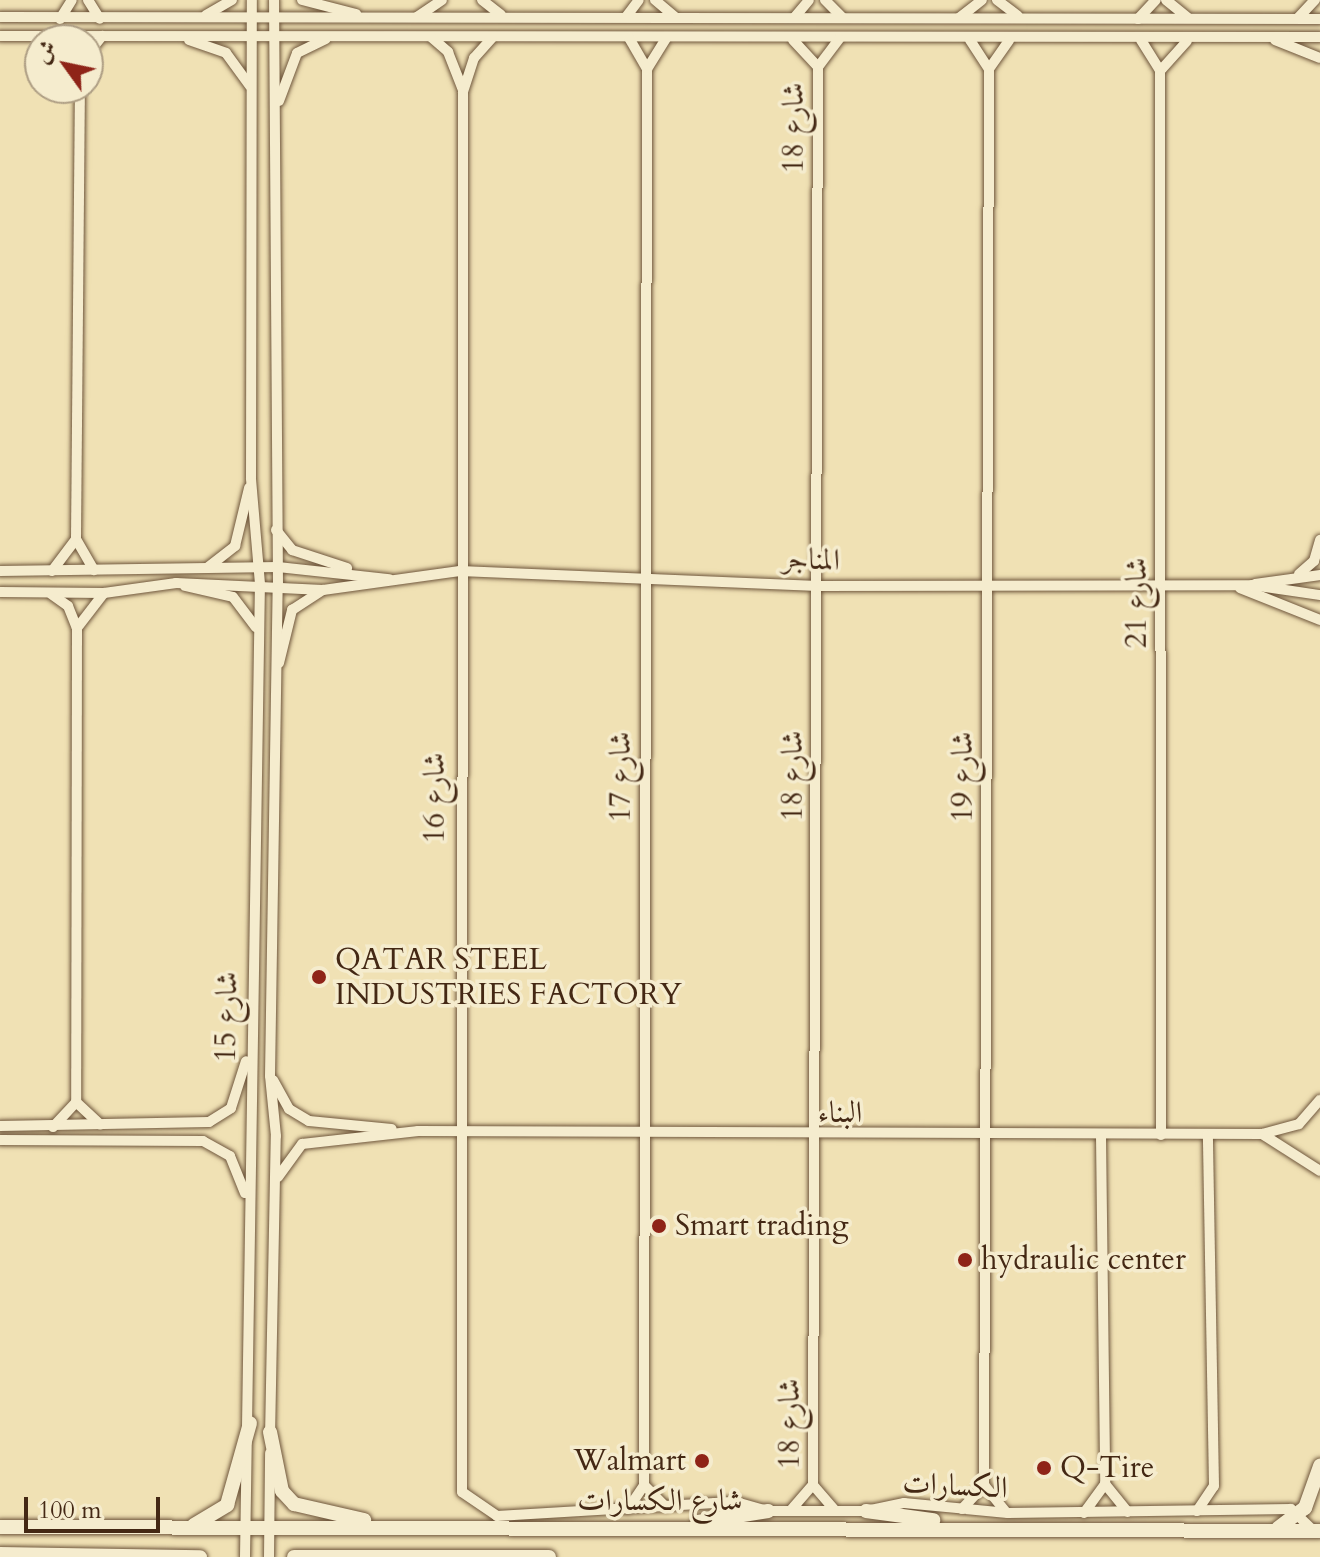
<!DOCTYPE html>
<html>
<head>
<meta charset="utf-8">
<style>
  body { margin:0 }
  #map { position:relative; width:1320px; height:1557px; overflow:hidden; background:#f0e1b4; font-family:Cardo,Amiri,serif }
  div>[style] { position:absolute }
  [style*='--x'] { left:calc(var(--x)*1px); top:calc(var(--y)*1px); width:calc(var(--w)*1px); rotate:calc(var(--a)*1deg) }
  .roads { filter:drop-shadow(0 0 2px #6f563c) drop-shadow(0 0 2px #6f563c) }
  .street>* { height:10px; margin:-5px; padding:0 5px; transform-origin:5px; border-radius:5px; background:#f5ecce }
  .secondary>* { height:14px; margin:-7px; padding:0 7px; transform-origin:7px; border-radius:7px; background:#f5ecce }
  .dots>* { width:22px; height:22px; translate:-50% -50%; box-sizing:border-box; border:4px solid #f5ecce; border-radius:50% }
  span { translate:-50% -50%; white-space:nowrap; text-align:center; line-height:1.15; -webkit-text-stroke:7px #f5ecce; paint-order:stroke }
  .street-label { font-size:30px; color:#442814 }
  .poi-label { font-size:30px; color:#442814 }
  .left { translate:0 -50%; text-align:left }
  .right { translate:-100% -50%; text-align:right }
  .north { position:absolute; left:24px; top:24px; width:80px; height:80px; box-sizing:border-box; background:#f5ecce; border:2px solid #ae9e84; border-radius:50%; rotate:303deg; font-size:22px; font-weight:700; line-height:32px; text-align:center; color:#442814 }
  .north::after { content:''; display:block; margin:auto; width:28px; height:36px; background:#8f2418; clip-path:polygon(50% 0,100% 100%,50% 72%,0 100%) }
  .scale { position:absolute; left:24px; top:1497px; width:136px; height:36px; box-sizing:border-box; border:4px solid #442814; border-top:0; padding-left:10px; font-size:24px; line-height:28px; white-space:nowrap; color:#442814; -webkit-text-stroke:6px #f5ecce; paint-order:stroke }
</style>
</head>
<body>
<div id="map">
  <div class="roads">
    <div class="street">
      <div style="--x:88;--y:0;--w:22;--a:58"></div>
      <div style="--x:302;--y:0;--w:56;--a:14.5"></div>
      <div style="--x:482;--y:0;--w:24;--a:38"></div>
      <div style="--x:655;--y:0;--w:26;--a:40"></div>
      <div style="--x:825;--y:0;--w:25;--a:45"></div>
      <div style="--x:997;--y:0;--w:26;--a:37"></div>
      <div style="--x:1166;--y:0;--w:28;--a:39"></div>
      <div style="--x:206;--y:15;--w:30;--a:-30"></div>
      <div style="--x:0;--y:17;--w:1320;--a:0.09"></div>
      <div style="--x:417;--y:17;--w:30;--a:-34"></div>
      <div style="--x:626;--y:17;--w:21;--a:-53"></div>
      <div style="--x:794;--y:18;--w:23;--a:-50"></div>
      <div style="--x:959;--y:18;--w:29;--a:-38"></div>
      <div style="--x:1298;--y:18;--w:25;--a:-47"></div>
      <div style="--x:60;--y:19;--w:22;--a:-58"></div>
      <div style="--x:1138;--y:19;--w:26;--a:-47"></div>
      <div style="--x:0;--y:36;--w:1320;--a:0.04"></div>
      <div style="--x:431;--y:37;--w:23;--a:41"></div>
      <div style="--x:448;--y:52;--w:41;--a:68.5"></div>
      <div style="--x:492;--y:38;--w:27;--a:132"></div>
      <div style="--x:474;--y:58;--w:36;--a:108"></div>
      <div style="--x:463;--y:92;--w:1400;--a:90.04"></div>
      <div style="--x:462;--y:1492;--w:42;--a:34.4"></div>
      <div style="--x:497;--y:1516;--w:239;--a:-3.4"></div>
      <div style="--x:736;--y:1502;--w:33;--a:16"></div>
      <div style="--x:768;--y:1511;--w:98;--a:0"></div>
      <div style="--x:866;--y:1511;--w:39;--a:-12"></div>
      <div style="--x:904;--y:1503;--w:104;--a:5.5"></div>
      <div style="--x:1008;--y:1513;--w:283;--a:-0.8"></div>
      <div style="--x:1291;--y:1509;--w:30;--a:44"></div>
      <div style="--x:189;--y:40;--w:39;--a:19"></div>
      <div style="--x:226;--y:53;--w:41;--a:54"></div>
      <div style="--x:793;--y:40;--w:37;--a:47"></div>
      <div style="--x:970;--y:40;--w:35;--a:57"></div>
      <div style="--x:989;--y:69;--w:1416;--a:90.2"></div>
      <div style="--x:984;--y:1485;--w:35;--a:51"></div>
      <div style="--x:1141;--y:40;--w:36;--a:58"></div>
      <div style="--x:1160;--y:71;--w:1064;--a:89.95"></div>
      <div style="--x:1275;--y:40;--w:48;--a:21.8"></div>
      <div style="--x:88;--y:54;--w:23;--a:-52"></div>
      <div style="--x:647;--y:69;--w:36;--a:-58"></div>
      <div style="--x:989;--y:69;--w:35;--a:-55"></div>
      <div style="--x:1160;--y:71;--w:40;--a:-48"></div>
      <div style="--x:279;--y:101;--w:51;--a:-69.4"></div>
      <div style="--x:297;--y:53;--w:32;--a:-26"></div>
      <div style="--x:276;--y:530;--w:26;--a:51"></div>
      <div style="--x:292;--y:550;--w:58;--a:18.1"></div>
      <div style="--x:76;--y:539;--w:36;--a:60"></div>
      <div style="--x:207;--y:568;--w:36;--a:-38"></div>
      <div style="--x:235;--y:546;--w:60;--a:-76.4"></div>
      <div style="--x:0;--y:571;--w:278;--a:-0.8"></div>
      <div style="--x:278;--y:567;--w:112;--a:6.2"></div>
      <div style="--x:52;--y:571;--w:40;--a:-53"></div>
      <div style="--x:76;--y:539;--w:451;--a:-89.5"></div>
      <div style="--x:1299;--y:574;--w:20;--a:-41"></div>
      <div style="--x:1314;--y:561;--w:22;--a:-74"></div>
      <div style="--x:1255;--y:584;--w:66;--a:-7.9"></div>
      <div style="--x:185;--y:586;--w:49;--a:12.9"></div>
      <div style="--x:233;--y:597;--w:38;--a:53"></div>
      <div style="--x:1240;--y:588;--w:86;--a:21.8"></div>
      <div style="--x:0;--y:592;--w:104;--a:0.6"></div>
      <div style="--x:104;--y:593;--w:73;--a:-7.9"></div>
      <div style="--x:176;--y:583;--w:147;--a:2.7"></div>
      <div style="--x:323;--y:590;--w:138;--a:-7.9"></div>
      <div style="--x:460;--y:571;--w:358;--a:2.4"></div>
      <div style="--x:818;--y:586;--w:434;--a:-0.1"></div>
      <div style="--x:1252;--y:585;--w:69;--a:8.4"></div>
      <div style="--x:51;--y:594;--w:21;--a:35"></div>
      <div style="--x:68;--y:606;--w:24;--a:68"></div>
      <div style="--x:77;--y:628;--w:474;--a:90.1"></div>
      <div style="--x:76;--y:1102;--w:33;--a:43"></div>
      <div style="--x:77;--y:628;--w:44;--a:-52.4"></div>
      <div style="--x:279;--y:663;--w:55;--a:-76.2"></div>
      <div style="--x:292;--y:610;--w:37;--a:-33"></div>
      <div style="--x:273;--y:1080;--w:33;--a:61"></div>
      <div style="--x:289;--y:1109;--w:23;--a:31"></div>
      <div style="--x:309;--y:1121;--w:83;--a:5.5"></div>
      <div style="--x:0;--y:1126;--w:209;--a:-1.1"></div>
      <div style="--x:209;--y:1122;--w:26;--a:-32"></div>
      <div style="--x:231;--y:1108;--w:49;--a:-72.3"></div>
      <div style="--x:53;--y:1127;--w:34;--a:-47"></div>
      <div style="--x:1262;--y:1134;--w:69;--a:32.5"></div>
      <div style="--x:1101;--y:1136;--w:348;--a:89.3"></div>
      <div style="--x:1105;--y:1484;--w:36;--a:51"></div>
      <div style="--x:0;--y:1140;--w:203;--a:0.3"></div>
      <div style="--x:203;--y:1141;--w:31;--a:29"></div>
      <div style="--x:230;--y:1156;--w:40;--a:68"></div>
      <div style="--x:278;--y:1177;--w:41;--a:-54"></div>
      <div style="--x:302;--y:1144;--w:117;--a:-6.4"></div>
      <div style="--x:418;--y:1131;--w:844;--a:0.2"></div>
      <div style="--x:1262;--y:1134;--w:38;--a:-15"></div>
      <div style="--x:1299;--y:1124;--w:32;--a:-49"></div>
      <div style="--x:270;--y:1437;--w:301;--a:-88.9"></div>
      <div style="--x:276;--y:1136;--w:60;--a:-95.7"></div>
      <div style="--x:270;--y:1076;--w:492;--a:-89.1"></div>
      <div style="--x:278;--y:584;--w:584;--a:-90.39"></div>
      <div style="--x:644;--y:1485;--w:31;--a:45"></div>
      <div style="--x:813;--y:1485;--w:33;--a:49"></div>
      <div style="--x:628;--y:1509;--w:29;--a:-56"></div>
      <div style="--x:644;--y:1485;--w:1416;--a:-89.88"></div>
      <div style="--x:647;--y:69;--w:36;--a:-120"></div>
      <div style="--x:962;--y:1509;--w:33;--a:-47"></div>
      <div style="--x:791;--y:1510;--w:33;--a:-49"></div>
      <div style="--x:813;--y:1485;--w:1418;--a:-89.8"></div>
      <div style="--x:818;--y:67;--w:35;--a:-53"></div>
      <div style="--x:1197;--y:1511;--w:30;--a:-56"></div>
      <div style="--x:1214;--y:1486;--w:351;--a:-91"></div>
      <div style="--x:1084;--y:1513;--w:36;--a:-54"></div>
      <div style="--x:245;--y:1557;--w:973;--a:-89.12"></div>
      <div style="--x:260;--y:584;--w:106;--a:-94.9"></div>
      <div style="--x:251;--y:478;--w:478;--a:-89.9"></div>
      <div style="--x:269;--y:1557;--w:104;--a:-89.4"></div>
    </div>
    <div class="secondary">
      <div style="--x:270;--y:1432;--w:60;--a:78.5"></div>
      <div style="--x:282;--y:1491;--w:18;--a:47"></div>
      <div style="--x:294;--y:1504;--w:72;--a:12.9"></div>
      <div style="--x:866;--y:1511;--w:68;--a:7.7"></div>
      <div style="--x:698;--y:1522;--w:71;--a:-8.9"></div>
      <div style="--x:194;--y:1525;--w:39;--a:-31"></div>
      <div style="--x:227;--y:1505;--w:85;--a:-74.3"></div>
      <div style="--x:0;--y:1527;--w:1320;--a:0.17"></div>
      <div style="--x:1278;--y:1528;--w:34;--a:-37"></div>
      <div style="--x:1305;--y:1508;--w:45;--a:-70.3"></div>
      <div style="--x:0;--y:1554;--w:200;--a:0.9"></div>
      <div style="--x:294;--y:1557;--w:255;--a:0"></div>
    </div>
  </div>
  <div class="dots">
    <div style="left:319px;top:977px;background:#8f2418"></div>
    <div style="left:659px;top:1226px;background:#8f2418"></div>
    <div style="left:965px;top:1260px;background:#8f2418"></div>
    <div style="left:702px;top:1461px;background:#8f2418"></div>
    <div style="left:1044px;top:1468px;background:#8f2418"></div>
  </div>
  <div class="street-label">
    <span style="left:794px;top:128px;rotate:-90deg">شارع 18</span>
    <span style="left:811px;top:560px;rotate:2deg">المناجر</span>
    <span style="left:1137px;top:603px;rotate:-90deg">شارع 21</span>
    <span style="left:793px;top:776px;rotate:-90deg">شارع 18</span>
    <span style="left:621px;top:777px;rotate:-90deg">شارع 17</span>
    <span style="left:963px;top:777px;rotate:-90deg">شارع 19</span>
    <span style="left:435px;top:798px;rotate:-90deg">شارع 16</span>
    <span style="left:227px;top:1017px;rotate:-89deg">شارع 15</span>
    <span style="left:840px;top:1113px">البناء</span>
    <span style="left:790px;top:1424px;rotate:-90deg">شارع 18</span>
    <span style="left:955px;top:1486px;rotate:3deg">الكسارات</span>
    <span style="left:660px;top:1501px">شارع الكسارات</span>
  </div>
  <div class="poi-label">
    <span class="left" style="left:335px;top:977px">QATAR STEEL<br>INDUSTRIES FACTORY</span>
    <span class="left" style="left:675px;top:1226px">Smart trading</span>
    <span class="left" style="left:981px;top:1260px">hydraulic center</span>
    <span class="right" style="left:686px;top:1461px">Walmart</span>
    <span class="left" style="left:1060px;top:1468px">Q-Tire</span>
  </div>
  <div class="north">ش</div>
  <div class="scale">100 m</div>
</div>
</body>
</html>
